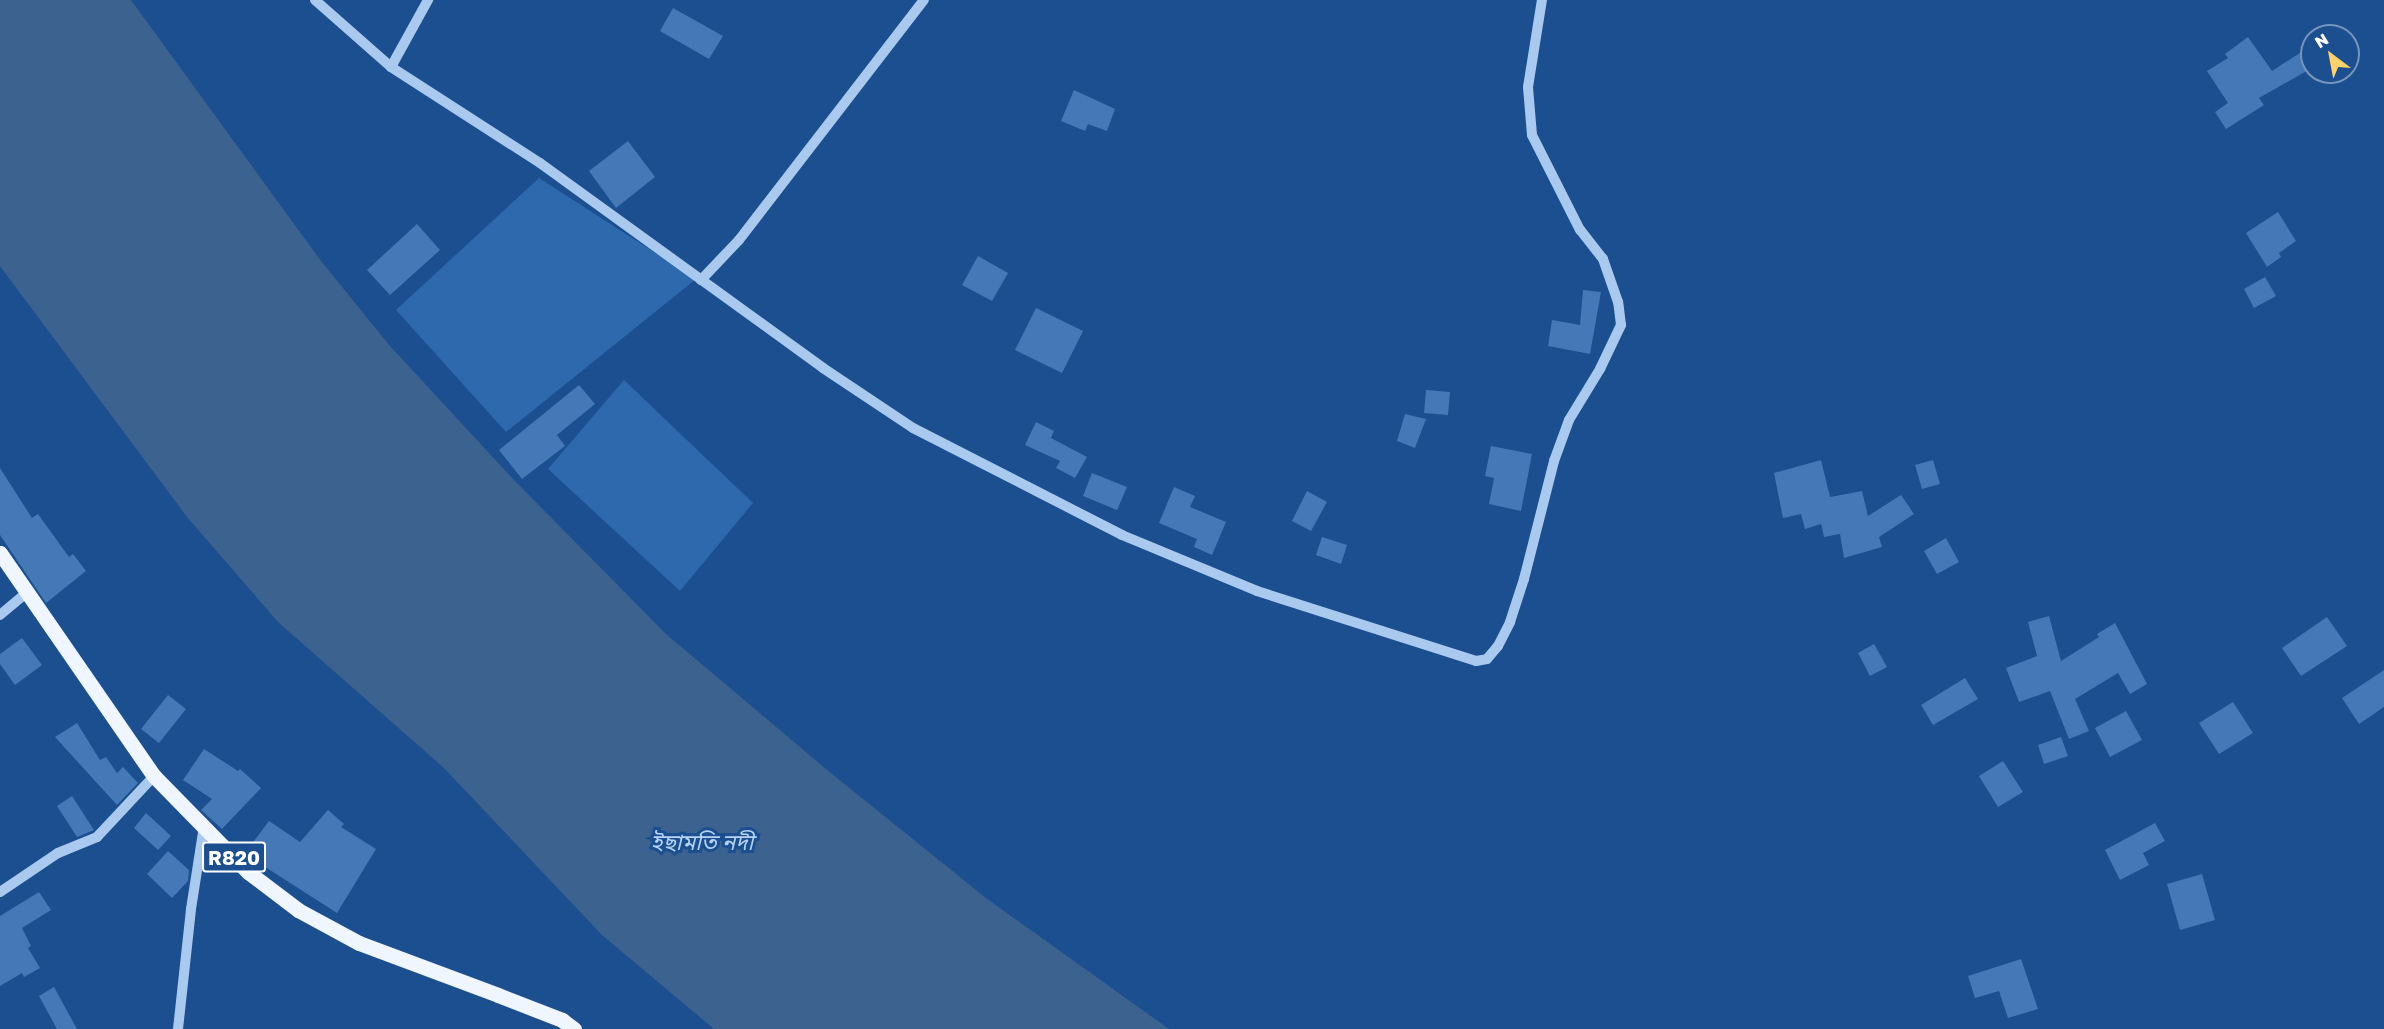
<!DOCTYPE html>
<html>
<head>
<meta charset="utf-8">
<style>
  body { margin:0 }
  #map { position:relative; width:2384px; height:1029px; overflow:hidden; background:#1b4f8f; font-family:"Golos Text","Noto Sans Bengali",sans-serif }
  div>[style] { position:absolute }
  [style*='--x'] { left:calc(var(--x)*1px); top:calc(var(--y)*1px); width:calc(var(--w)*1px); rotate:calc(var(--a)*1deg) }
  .green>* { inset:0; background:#2e69ad }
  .water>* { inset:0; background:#3c6290 }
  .building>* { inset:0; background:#4478b7 }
  .minor>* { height:10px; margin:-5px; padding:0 5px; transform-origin:5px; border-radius:5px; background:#a9c9ee }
  .major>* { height:15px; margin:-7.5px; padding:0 7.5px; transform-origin:7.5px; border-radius:7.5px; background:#f0f6ff }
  span { translate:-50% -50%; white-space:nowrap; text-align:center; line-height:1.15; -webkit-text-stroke:6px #1b4f8f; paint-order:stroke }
  .shield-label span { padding:2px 4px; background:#1b4f8f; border:2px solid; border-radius:4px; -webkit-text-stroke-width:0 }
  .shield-label { font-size:20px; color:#fff; font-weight:700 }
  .water-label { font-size:22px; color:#b5d3f5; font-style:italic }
  .north { position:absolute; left:2300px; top:24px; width:60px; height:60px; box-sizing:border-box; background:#1b4f8f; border:2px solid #7695bc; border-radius:50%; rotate:328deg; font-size:16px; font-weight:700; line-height:24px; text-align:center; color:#fff }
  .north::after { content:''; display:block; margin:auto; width:21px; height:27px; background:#ffd166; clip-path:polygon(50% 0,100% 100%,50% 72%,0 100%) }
</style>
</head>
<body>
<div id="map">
  <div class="green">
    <div style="clip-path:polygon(539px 178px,696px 279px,506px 432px,396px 310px)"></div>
    <div style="clip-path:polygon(624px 380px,753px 503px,680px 591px,548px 469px)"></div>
  </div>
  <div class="water">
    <div style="clip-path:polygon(0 0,131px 0,321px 261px,390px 346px,513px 479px,666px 634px,832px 774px,986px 898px,1169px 1029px,714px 1029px,602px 935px,444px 768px,278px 622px,187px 517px,0 266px)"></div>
  </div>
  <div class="building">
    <div style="clip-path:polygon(673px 8px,723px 36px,709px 59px,660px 31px)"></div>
    <div style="clip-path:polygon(2248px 37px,2272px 71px,2312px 45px,2312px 68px,2259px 98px,2264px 105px,2226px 129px,2215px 112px,2228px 103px,2207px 71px,2228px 58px,2225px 54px)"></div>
    <div style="clip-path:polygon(1074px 90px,1115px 109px,1107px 131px,1088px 124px,1085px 131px,1061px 121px)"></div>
    <div style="clip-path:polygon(628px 141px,655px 177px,616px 208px,589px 171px)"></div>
    <div style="clip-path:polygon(2278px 212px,2296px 241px,2279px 253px,2281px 257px,2267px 267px,2246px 233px)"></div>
    <div style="clip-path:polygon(417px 224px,440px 250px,390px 295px,367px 270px)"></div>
    <div style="clip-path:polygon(978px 256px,1008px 273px,992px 301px,962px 285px)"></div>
    <div style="clip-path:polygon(2265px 277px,2276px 296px,2254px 308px,2244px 289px)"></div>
    <div style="clip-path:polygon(1583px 290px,1601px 292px,1590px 354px,1548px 346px,1552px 320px,1580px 325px)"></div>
    <div style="clip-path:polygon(1036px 308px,1083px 331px,1062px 373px,1015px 350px)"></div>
    <div style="clip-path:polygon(579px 385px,595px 404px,557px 435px,565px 446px,522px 479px,499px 450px)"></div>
    <div style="clip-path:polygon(1426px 390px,1450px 392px,1448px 415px,1424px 413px)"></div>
    <div style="clip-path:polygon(1405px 414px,1426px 419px,1415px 448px,1397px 441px)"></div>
    <div style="clip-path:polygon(1036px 422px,1054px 431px,1051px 438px,1087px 457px,1075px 478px,1056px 468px,1060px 461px,1025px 445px)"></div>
    <div style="clip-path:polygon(1491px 446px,1532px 454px,1521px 511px,1489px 504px,1494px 478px,1485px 476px)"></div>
    <div style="clip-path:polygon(1821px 460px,1830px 497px,1862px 491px,1868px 516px,1901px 495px,1914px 514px,1879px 537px,1882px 547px,1844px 558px,1840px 534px,1824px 537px,1821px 524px,1805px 529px,1801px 514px,1783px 518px,1774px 473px)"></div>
    <div style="clip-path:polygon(1933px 460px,1940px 484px,1922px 489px,1915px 465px)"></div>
    <div style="clip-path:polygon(0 468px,32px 518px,38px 514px,69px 557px,73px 554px,86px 571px,46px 603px,0 535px)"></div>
    <div style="clip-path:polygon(1092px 473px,1127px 487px,1117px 510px,1083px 496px)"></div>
    <div style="clip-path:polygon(1174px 487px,1195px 496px,1190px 507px,1226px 522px,1212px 555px,1194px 547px,1197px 539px,1159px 523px)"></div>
    <div style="clip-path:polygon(1307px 491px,1327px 502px,1311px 531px,1292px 521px)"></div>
    <div style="clip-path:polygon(1322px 537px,1347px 545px,1341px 564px,1316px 555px)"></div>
    <div style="clip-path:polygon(1946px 538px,1959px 562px,1937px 574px,1924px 551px)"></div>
    <div style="clip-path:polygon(2049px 616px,2061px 661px,2099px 637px,2097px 634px,2115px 623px,2147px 684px,2130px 694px,2118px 673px,2075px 699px,2089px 731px,2069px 739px,2050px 691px,2019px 702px,2006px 668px,2037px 656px,2028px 622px)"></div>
    <div style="clip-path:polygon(2327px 617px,2347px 646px,2301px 676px,2282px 648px)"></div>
    <div style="clip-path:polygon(22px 638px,42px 665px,15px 685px,0 664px,0 654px)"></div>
    <div style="clip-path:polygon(1874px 644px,1887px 667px,1870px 676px,1858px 653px)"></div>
    <div style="clip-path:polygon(2384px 670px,2384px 707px,2359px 724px,2342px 698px)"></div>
    <div style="clip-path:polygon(1965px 678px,1978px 699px,1933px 725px,1921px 705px)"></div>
    <div style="clip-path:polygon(168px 695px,186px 709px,159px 743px,141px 729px)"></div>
    <div style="clip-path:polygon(2233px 702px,2253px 733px,2219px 754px,2199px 723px)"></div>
    <div style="clip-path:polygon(2126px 711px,2142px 740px,2110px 757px,2095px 728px)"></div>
    <div style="clip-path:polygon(77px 723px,100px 760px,106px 757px,117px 773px,123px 767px,138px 783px,117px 805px,55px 737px)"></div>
    <div style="clip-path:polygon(2061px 737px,2068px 756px,2044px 764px,2038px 745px)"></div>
    <div style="clip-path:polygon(204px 749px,238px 771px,240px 769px,261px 788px,222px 829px,201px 810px,212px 799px,183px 780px)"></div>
    <div style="clip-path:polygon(2003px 761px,2023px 792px,1998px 807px,1979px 776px)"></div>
    <div style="clip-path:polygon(72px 796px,94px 830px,77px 837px,57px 806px)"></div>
    <div style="clip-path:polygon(328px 810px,344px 824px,341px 827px,376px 849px,337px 913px,259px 863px,261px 859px,248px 849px,269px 821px,300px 842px)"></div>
    <div style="clip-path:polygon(146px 813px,171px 836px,158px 850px,134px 828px)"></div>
    <div style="clip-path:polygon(2155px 823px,2165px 841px,2143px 853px,2149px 865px,2120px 880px,2105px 850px)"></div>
    <div style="clip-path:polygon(168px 851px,189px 870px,188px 881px,172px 898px,147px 874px)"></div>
    <div style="clip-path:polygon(2202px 874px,2215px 920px,2180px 930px,2167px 884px)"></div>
    <div style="clip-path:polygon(39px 892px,51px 910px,22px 928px,31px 946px,28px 948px,40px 968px,24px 977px,22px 973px,0 986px,0 916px)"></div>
    <div style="clip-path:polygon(2021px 959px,2038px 1009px,2008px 1018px,1999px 991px,1975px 998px,1968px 976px)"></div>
    <div style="clip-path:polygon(54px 987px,77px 1029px,57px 1029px,39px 996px)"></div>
  </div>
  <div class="minor">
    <div style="--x:315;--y:0;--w:101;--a:41.4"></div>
    <div style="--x:391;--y:67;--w:177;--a:32.8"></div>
    <div style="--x:540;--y:163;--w:349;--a:35.9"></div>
    <div style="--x:823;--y:368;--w:108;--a:33.7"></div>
    <div style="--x:913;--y:428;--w:235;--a:27.1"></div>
    <div style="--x:1122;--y:535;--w:146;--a:22.5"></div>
    <div style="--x:1257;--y:591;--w:230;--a:17.7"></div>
    <div style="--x:1476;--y:661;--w:11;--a:-10"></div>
    <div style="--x:1487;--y:659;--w:17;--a:-50"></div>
    <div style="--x:1498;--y:646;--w:27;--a:-63"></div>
    <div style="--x:1510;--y:622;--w:45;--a:-72"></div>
    <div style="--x:1524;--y:579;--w:122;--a:-75.7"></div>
    <div style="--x:1554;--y:461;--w:44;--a:-69.9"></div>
    <div style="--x:1569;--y:420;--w:60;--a:-58.7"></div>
    <div style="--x:1600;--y:369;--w:49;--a:-64.5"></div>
    <div style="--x:1621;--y:325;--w:23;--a:-97"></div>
    <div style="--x:1618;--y:302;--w:46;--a:-109.2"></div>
    <div style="--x:1603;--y:259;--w:37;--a:-128"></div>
    <div style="--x:1580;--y:230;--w:106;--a:-116.8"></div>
    <div style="--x:1532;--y:135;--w:48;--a:-94.8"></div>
    <div style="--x:1528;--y:87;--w:88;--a:-80.9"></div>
    <div style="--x:391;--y:67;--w:77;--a:-61.1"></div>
    <div style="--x:701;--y:280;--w:55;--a:-46.5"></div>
    <div style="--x:739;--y:240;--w:303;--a:-52.4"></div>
    <div style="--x:0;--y:615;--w:34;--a:-40"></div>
    <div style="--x:0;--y:892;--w:70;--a:-33.9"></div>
    <div style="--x:58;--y:853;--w:42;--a:-22.3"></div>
    <div style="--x:97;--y:837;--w:83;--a:-46.9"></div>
    <div style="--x:178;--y:1029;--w:121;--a:-83.8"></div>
    <div style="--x:191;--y:909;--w:84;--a:-81.1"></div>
  </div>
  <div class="major">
    <div style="--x:0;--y:553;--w:271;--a:55.4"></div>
    <div style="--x:154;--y:776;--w:134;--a:45.6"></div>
    <div style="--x:248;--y:872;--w:63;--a:37.2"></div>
    <div style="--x:298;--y:910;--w:69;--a:28.4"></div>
    <div style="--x:359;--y:943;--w:148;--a:20.5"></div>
    <div style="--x:498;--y:995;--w:69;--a:21.3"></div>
    <div style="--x:562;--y:1020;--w:15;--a:37"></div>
  </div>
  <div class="shield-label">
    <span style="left:234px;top:857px">R820</span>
  </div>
  <div class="water-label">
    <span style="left:702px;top:842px">ইছামতি নদী</span>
  </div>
  <div class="north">N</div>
</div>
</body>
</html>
